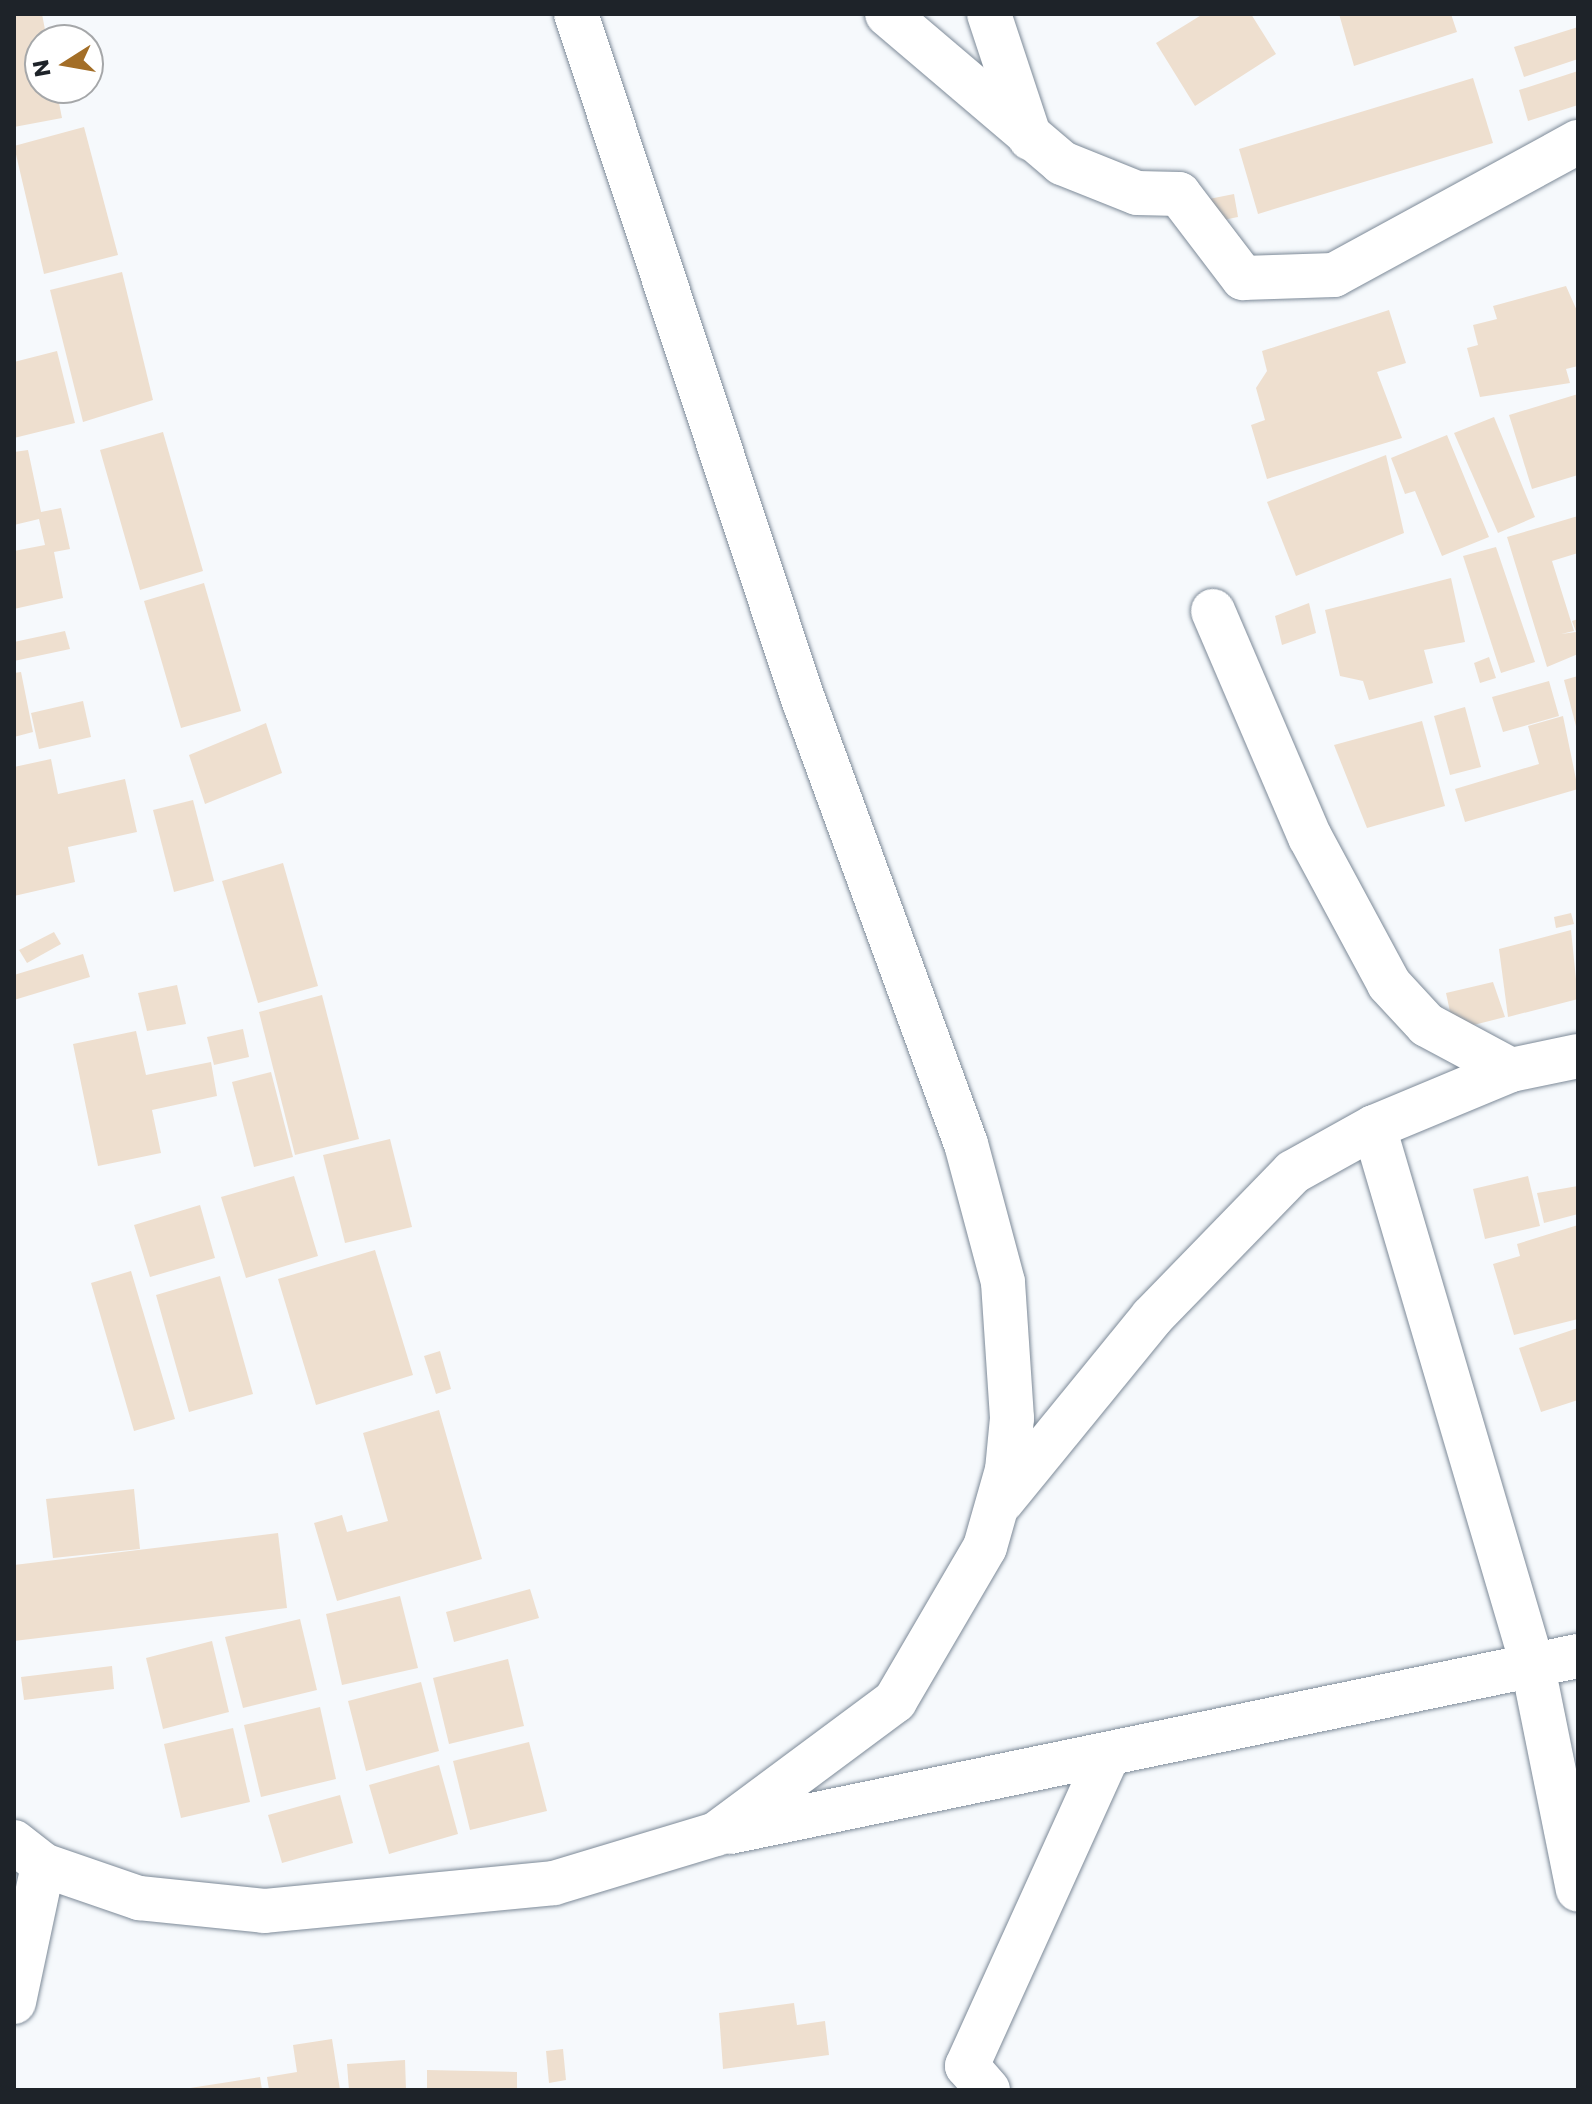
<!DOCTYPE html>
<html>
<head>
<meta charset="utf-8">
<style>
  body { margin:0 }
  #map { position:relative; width:1592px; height:2104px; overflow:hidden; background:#f6f9fc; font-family:Poppins,sans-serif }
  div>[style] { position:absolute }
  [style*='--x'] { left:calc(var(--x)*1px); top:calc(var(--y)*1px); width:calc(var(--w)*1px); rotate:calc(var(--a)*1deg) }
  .building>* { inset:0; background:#eedfcf }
  .roads { filter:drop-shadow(0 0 2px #7d8a98) drop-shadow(0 0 2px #7d8a98) }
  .minor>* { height:44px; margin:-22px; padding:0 22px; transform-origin:22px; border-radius:22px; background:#fff }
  span { translate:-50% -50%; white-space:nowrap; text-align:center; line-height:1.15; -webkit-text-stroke:8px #fff; paint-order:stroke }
  .frame { position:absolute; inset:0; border:16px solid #1e2329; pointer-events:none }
  .north { position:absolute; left:24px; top:24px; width:80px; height:80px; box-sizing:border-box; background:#fff; border:2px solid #a5a7a9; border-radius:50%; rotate:259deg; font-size:22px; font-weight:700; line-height:32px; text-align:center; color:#1e2329 }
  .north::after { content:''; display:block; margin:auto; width:28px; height:36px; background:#a36e27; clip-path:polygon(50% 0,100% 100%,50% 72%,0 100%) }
</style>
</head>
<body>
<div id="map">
  <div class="building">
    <div style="clip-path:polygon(14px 14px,42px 14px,47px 40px,40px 40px,40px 88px,56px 88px,62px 118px,14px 127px)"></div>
    <div style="clip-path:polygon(1203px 14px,1251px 14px,1276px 54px,1195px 106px,1156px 43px)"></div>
    <div style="clip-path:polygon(1339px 14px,1451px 14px,1457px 32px,1354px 66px)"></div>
    <div style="clip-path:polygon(1578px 27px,1578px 59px,1524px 77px,1514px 47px)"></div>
    <div style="clip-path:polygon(1578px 71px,1578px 105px,1528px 121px,1519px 90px)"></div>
    <div style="clip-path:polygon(1473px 78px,1493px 143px,1258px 214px,1239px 149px)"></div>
    <div style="clip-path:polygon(84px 127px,118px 255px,44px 274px,14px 146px)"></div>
    <div style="clip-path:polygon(1234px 194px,1238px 217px,1213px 222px,1209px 199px)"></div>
    <div style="clip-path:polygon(122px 272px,153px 400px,83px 422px,50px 290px)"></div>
    <div style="clip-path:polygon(1566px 286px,1578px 313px,1578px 366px,1566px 369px,1570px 383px,1480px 397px,1467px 348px,1478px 345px,1473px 325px,1497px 319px,1493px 306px)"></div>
    <div style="clip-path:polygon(1389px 310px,1406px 363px,1377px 372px,1402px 438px,1267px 479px,1251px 425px,1265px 420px,1256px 388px,1267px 371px,1262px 351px)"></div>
    <div style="clip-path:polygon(57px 351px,75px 423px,14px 438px,14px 362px)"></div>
    <div style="clip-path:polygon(1578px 394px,1578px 475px,1532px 489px,1509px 415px)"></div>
    <div style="clip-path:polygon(1494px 417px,1535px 517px,1498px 533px,1454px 433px)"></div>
    <div style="clip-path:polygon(163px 432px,203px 571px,140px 590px,100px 450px)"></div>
    <div style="clip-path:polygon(1447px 435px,1489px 537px,1442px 556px,1415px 491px,1405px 494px,1391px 458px)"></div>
    <div style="clip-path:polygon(28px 450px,41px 512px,61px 508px,70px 549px,54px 552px,63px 598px,14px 609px,14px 551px,45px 545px,39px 519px,14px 525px,14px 452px)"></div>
    <div style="clip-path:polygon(1386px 455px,1404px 533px,1296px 576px,1267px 502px)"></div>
    <div style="clip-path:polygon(1578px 516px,1578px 553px,1552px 561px,1574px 631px,1561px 634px,1576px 632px,1572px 621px,1578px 619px,1578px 654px,1547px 667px,1507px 537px)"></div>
    <div style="clip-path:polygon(1496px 547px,1535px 662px,1501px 673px,1463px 556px)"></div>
    <div style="clip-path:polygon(1451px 578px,1465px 642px,1424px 650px,1433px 683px,1369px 700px,1363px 681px,1340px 676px,1325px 610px)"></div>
    <div style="clip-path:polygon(204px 583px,241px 711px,181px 728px,144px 601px)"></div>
    <div style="clip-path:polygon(1309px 603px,1316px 633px,1282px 645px,1275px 616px)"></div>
    <div style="clip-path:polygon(65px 631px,70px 649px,14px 661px,14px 642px)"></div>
    <div style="clip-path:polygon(1489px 657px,1496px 678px,1480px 683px,1474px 663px)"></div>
    <div style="clip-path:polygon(21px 672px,33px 732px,14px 737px,14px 673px)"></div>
    <div style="clip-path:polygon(1578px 676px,1578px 730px,1577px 730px,1564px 680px)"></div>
    <div style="clip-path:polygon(1549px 681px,1559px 716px,1503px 732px,1492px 697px)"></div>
    <div style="clip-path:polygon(83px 701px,91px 737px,39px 749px,31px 713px)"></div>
    <div style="clip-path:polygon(1465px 707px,1481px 767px,1450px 775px,1434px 716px)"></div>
    <div style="clip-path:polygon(1563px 716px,1578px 789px,1465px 822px,1455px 789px,1539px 764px,1528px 726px)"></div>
    <div style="clip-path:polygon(1422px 721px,1445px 806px,1367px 828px,1334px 745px)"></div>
    <div style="clip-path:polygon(266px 723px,282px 773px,205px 804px,189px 755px)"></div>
    <div style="clip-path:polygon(51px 759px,58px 794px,125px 779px,137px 832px,68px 847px,75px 882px,14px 896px,14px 767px)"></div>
    <div style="clip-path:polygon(193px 800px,214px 881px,174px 892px,153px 810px)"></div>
    <div style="clip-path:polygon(283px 863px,318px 986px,258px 1003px,222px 881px)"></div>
    <div style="clip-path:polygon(1571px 913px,1574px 924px,1556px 928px,1554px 917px)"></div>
    <div style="clip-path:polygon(1571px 930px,1578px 999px,1508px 1017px,1499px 949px)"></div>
    <div style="clip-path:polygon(54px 932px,61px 944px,27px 963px,19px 950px)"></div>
    <div style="clip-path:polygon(83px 954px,90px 977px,14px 1000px,14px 975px)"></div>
    <div style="clip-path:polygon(1493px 982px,1505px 1017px,1454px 1030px,1446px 993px)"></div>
    <div style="clip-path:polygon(177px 985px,186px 1024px,147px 1031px,138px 993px)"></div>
    <div style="clip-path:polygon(322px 995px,359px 1139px,295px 1155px,259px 1012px)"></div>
    <div style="clip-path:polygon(243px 1029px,249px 1057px,214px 1065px,207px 1037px)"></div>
    <div style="clip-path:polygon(136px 1031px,146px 1075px,211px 1062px,217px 1096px,152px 1110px,161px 1153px,98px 1166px,73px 1044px)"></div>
    <div style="clip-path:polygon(271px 1072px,293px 1157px,254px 1167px,232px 1082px)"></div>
    <div style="clip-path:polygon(390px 1139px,412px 1227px,345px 1243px,323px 1155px)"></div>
    <div style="clip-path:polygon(294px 1176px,318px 1256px,246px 1278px,221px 1197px)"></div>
    <div style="clip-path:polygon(1528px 1176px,1540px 1226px,1485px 1239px,1473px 1189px)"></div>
    <div style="clip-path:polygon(1578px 1186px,1578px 1214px,1544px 1223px,1537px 1193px)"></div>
    <div style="clip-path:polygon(200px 1205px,215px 1258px,150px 1277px,134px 1225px)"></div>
    <div style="clip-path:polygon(1578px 1225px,1578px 1319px,1514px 1335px,1493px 1264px,1520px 1256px,1517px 1244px)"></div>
    <div style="clip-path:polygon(375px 1250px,413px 1375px,316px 1405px,278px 1279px)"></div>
    <div style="clip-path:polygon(131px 1271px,175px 1419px,134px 1431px,91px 1283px)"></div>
    <div style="clip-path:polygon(220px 1276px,253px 1394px,189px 1412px,156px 1295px)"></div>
    <div style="clip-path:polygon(1578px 1328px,1578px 1400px,1541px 1412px,1519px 1348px)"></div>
    <div style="clip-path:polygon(440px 1351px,451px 1389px,436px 1394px,424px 1356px)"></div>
    <div style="clip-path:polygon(439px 1410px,482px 1559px,337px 1601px,314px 1523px,342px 1515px,347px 1532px,388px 1521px,363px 1433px)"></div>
    <div style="clip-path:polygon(134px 1489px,140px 1549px,53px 1558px,46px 1499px)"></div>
    <div style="clip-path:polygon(278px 1533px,287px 1608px,14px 1641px,14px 1565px)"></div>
    <div style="clip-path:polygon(530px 1589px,539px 1618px,454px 1642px,446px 1612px)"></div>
    <div style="clip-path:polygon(400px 1596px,418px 1668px,342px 1685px,326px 1614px)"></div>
    <div style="clip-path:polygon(300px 1619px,317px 1690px,243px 1708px,225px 1637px)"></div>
    <div style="clip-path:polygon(212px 1641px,229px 1712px,163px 1729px,146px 1658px)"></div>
    <div style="clip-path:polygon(508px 1659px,524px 1726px,449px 1744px,433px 1678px)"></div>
    <div style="clip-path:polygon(112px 1666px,114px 1689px,24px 1700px,21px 1677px)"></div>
    <div style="clip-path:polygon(421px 1682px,439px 1751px,366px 1771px,348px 1701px)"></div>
    <div style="clip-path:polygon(320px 1707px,336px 1779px,261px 1797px,244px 1725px)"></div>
    <div style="clip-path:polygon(233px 1728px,250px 1802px,181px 1818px,164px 1744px)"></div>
    <div style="clip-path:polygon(529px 1742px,547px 1811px,470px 1830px,453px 1761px)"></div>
    <div style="clip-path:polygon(439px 1765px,458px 1834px,389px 1854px,369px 1785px)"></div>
    <div style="clip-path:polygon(340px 1795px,353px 1843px,282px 1863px,268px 1815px)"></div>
    <div style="clip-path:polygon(794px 2003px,797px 2025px,825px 2021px,829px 2055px,723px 2069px,719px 2013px)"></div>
    <div style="clip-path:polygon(332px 2039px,340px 2090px,269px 2090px,267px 2077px,297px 2072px,293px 2045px)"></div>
    <div style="clip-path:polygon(563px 2049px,566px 2080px,549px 2083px,546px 2051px)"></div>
    <div style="clip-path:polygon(405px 2060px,406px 2090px,349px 2090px,347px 2064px)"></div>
    <div style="clip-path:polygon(427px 2070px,517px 2072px,517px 2090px,427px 2090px)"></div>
    <div style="clip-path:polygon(260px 2077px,262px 2090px,190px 2090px,190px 2088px)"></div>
  </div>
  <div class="roads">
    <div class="minor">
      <div style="--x:887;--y:14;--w:230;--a:40.4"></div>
      <div style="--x:1062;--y:163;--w:81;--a:21.8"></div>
      <div style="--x:1137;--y:193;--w:42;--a:1.4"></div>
      <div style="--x:1179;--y:194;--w:106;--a:52.7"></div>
      <div style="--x:1243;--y:278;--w:91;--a:-1.9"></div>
      <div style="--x:1334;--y:275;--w:278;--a:-28.6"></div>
      <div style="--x:989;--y:14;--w:131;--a:71.7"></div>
      <div style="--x:1213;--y:611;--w:246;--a:66.8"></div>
      <div style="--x:1310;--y:837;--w:167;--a:61.7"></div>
      <div style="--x:1389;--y:984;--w:56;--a:47.2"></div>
      <div style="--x:1427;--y:1025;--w:95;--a:28.2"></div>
      <div style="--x:1374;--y:1127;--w:563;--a:73.59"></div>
      <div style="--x:1533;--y:1667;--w:227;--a:78.6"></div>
      <div style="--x:1002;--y:1501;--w:237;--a:-50.8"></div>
      <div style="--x:1152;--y:1317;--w:202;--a:-45.8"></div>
      <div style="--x:1293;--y:1172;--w:93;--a:-29.1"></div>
      <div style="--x:1374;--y:1127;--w:148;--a:-22.6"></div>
      <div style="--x:1511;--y:1070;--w:68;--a:-11.8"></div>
      <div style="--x:730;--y:1832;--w:866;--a:-11.73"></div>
      <div style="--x:14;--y:1842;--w:37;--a:38"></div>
      <div style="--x:43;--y:1865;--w:102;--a:19"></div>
      <div style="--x:139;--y:1898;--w:126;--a:5.9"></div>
      <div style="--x:264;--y:1911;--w:291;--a:-5.5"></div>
      <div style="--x:554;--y:1883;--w:169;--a:-16.8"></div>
      <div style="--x:716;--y:1834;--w:223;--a:-36.6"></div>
      <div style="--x:895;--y:1701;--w:178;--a:-59.7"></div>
      <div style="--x:985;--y:1547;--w:80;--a:-74.1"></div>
      <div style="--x:1007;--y:1470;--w:52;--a:-84.5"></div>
      <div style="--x:1012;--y:1418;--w:136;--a:-93.8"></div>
      <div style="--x:1003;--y:1282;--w:143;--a:-105"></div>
      <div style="--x:966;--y:1144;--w:471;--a:-110.1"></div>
      <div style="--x:804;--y:702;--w:725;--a:-108.33"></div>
      <div style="--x:14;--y:2002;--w:140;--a:-78"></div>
      <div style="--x:988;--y:2090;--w:32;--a:-131"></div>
      <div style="--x:967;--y:2066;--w:339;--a:-65.6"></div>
    </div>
  </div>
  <div class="frame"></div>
  <div class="north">N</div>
</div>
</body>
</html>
